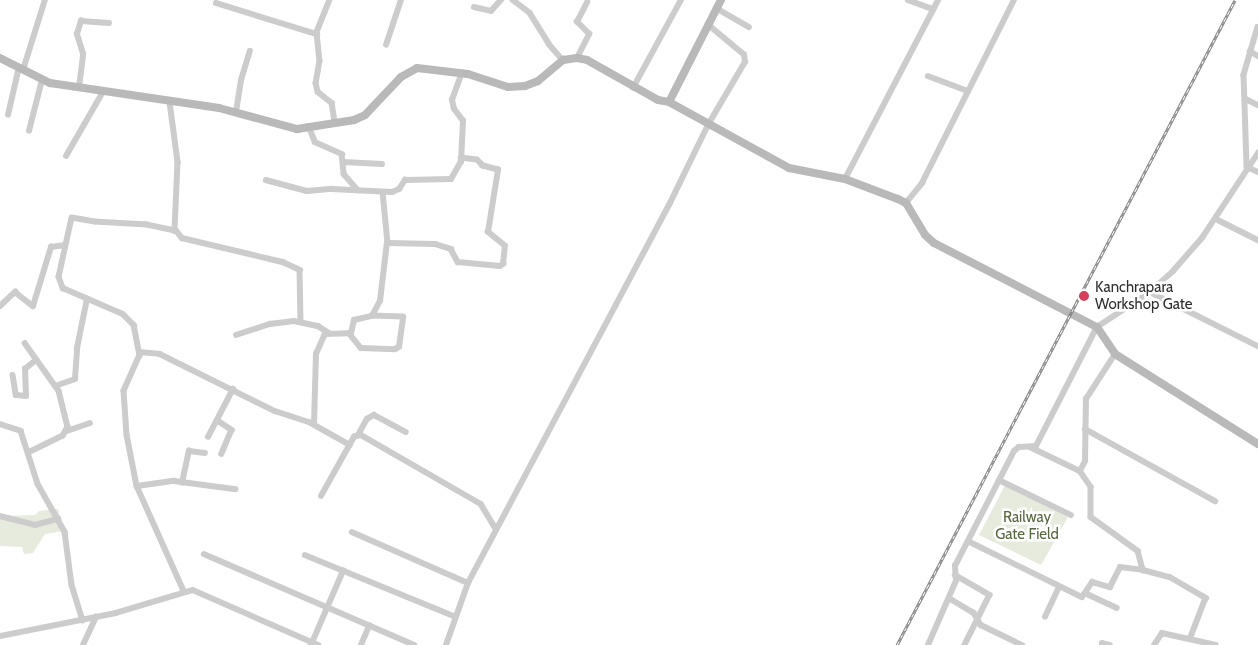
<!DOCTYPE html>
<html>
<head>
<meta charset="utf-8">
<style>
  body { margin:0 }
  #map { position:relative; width:1258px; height:645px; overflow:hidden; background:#fff; font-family:Cabin,sans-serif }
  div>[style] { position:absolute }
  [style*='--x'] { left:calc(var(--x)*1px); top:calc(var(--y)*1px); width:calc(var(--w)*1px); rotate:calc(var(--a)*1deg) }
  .green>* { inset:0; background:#e7ebde }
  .street>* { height:5.5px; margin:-2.75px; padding:0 2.75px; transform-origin:2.75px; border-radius:2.75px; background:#ccc }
  .secondary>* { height:8px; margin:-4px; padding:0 4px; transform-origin:4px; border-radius:4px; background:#b9b9b9 }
  .rail>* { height:3px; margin-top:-1.5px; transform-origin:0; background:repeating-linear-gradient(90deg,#fff 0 4px,#848484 0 8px); box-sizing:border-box; border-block:1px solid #848484 }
  .dots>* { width:14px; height:14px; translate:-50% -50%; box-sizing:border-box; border:2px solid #fff; border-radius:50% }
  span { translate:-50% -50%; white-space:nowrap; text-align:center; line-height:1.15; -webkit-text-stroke:5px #fff; paint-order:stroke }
  .poi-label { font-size:15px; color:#2f2f2f }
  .left { translate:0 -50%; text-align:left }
  .park-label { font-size:15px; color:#576840 }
</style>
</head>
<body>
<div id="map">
  <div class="green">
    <div style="clip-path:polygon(1005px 485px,1068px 517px,1041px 565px,979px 535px)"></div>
    <div style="clip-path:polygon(58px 509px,64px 531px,45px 534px,33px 553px,24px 554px,22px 547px,0 546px,0 516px,35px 515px,39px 511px)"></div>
  </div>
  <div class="street">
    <div style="--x:330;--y:0;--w:35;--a:112"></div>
    <div style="--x:317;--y:33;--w:28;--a:84"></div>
    <div style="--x:320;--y:61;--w:22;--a:100"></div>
    <div style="--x:316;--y:83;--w:9;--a:77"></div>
    <div style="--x:318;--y:92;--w:18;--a:38"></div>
    <div style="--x:332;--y:103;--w:19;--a:81"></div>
    <div style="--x:513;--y:0;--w:21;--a:37"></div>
    <div style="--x:530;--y:13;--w:36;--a:58"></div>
    <div style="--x:549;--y:44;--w:21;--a:49"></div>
    <div style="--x:908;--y:0;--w:27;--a:20"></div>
    <div style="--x:216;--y:3;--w:106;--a:17.1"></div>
    <div style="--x:474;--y:7;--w:17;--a:13"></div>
    <div style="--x:491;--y:11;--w:15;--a:-48"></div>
    <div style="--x:716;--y:8;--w:38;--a:30"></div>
    <div style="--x:1258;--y:27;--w:50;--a:106.3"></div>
    <div style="--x:1244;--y:75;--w:92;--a:88.1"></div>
    <div style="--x:1247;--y:167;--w:12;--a:24"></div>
    <div style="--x:386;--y:45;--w:47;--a:-71.6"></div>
    <div style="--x:1250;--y:51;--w:9;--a:32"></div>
    <div style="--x:577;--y:58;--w:27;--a:-63"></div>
    <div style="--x:589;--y:34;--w:17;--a:-135"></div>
    <div style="--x:577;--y:22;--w:22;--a:-63"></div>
    <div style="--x:23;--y:70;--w:73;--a:-72.6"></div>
    <div style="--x:928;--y:76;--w:43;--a:20.6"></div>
    <div style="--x:79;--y:88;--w:34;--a:-83"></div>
    <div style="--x:83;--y:54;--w:21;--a:-107"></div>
    <div style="--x:77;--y:34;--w:14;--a:-73"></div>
    <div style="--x:81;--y:21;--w:28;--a:4"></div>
    <div style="--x:633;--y:88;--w:100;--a:-61.4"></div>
    <div style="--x:1246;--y:99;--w:13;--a:27"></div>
    <div style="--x:170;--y:102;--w:61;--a:82.4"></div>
    <div style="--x:178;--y:162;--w:69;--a:92.5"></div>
    <div style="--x:175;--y:231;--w:29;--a:-168"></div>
    <div style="--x:147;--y:225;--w:52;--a:-176.7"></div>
    <div style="--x:95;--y:222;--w:23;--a:-170"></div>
    <div style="--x:72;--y:218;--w:60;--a:102.4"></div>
    <div style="--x:59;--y:277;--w:12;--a:70"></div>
    <div style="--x:63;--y:288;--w:65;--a:23.4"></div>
    <div style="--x:123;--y:314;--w:16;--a:45"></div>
    <div style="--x:134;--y:325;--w:31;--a:79"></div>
    <div style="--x:140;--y:355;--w:39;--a:114"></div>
    <div style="--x:124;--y:391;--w:44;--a:86.1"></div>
    <div style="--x:127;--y:435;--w:52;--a:78.9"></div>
    <div style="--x:137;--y:486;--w:115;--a:65.9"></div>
    <div style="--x:236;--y:112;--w:32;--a:-81"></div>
    <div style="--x:241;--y:80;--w:30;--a:-73"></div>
    <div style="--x:8;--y:115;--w:49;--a:-77.1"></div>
    <div style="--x:309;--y:126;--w:17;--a:69"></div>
    <div style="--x:315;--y:142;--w:30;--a:24"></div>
    <div style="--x:342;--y:154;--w:20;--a:84"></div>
    <div style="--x:344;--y:174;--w:21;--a:49"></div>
    <div style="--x:29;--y:131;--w:53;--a:-75.7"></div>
    <div style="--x:66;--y:156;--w:74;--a:-60"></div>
    <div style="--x:344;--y:162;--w:38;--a:3"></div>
    <div style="--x:845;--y:179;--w:202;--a:-62.5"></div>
    <div style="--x:266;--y:180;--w:42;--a:15"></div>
    <div style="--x:307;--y:191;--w:25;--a:-5"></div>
    <div style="--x:332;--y:189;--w:60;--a:2.9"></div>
    <div style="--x:392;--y:192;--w:8;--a:-23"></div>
    <div style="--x:399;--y:189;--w:11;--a:-56"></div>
    <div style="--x:405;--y:180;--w:46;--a:-1.2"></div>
    <div style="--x:451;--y:179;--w:20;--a:-60"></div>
    <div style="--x:461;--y:162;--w:41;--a:-87.2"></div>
    <div style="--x:463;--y:121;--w:15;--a:-127"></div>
    <div style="--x:454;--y:109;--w:9;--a:-103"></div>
    <div style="--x:452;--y:100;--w:29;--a:-70"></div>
    <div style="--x:383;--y:192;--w:51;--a:84.4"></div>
    <div style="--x:388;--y:243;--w:47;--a:1.2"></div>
    <div style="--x:435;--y:244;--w:17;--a:17"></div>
    <div style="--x:451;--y:249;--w:15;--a:62"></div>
    <div style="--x:458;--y:262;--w:42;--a:5.4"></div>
    <div style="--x:500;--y:266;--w:4;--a:-34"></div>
    <div style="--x:503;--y:264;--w:18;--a:-84"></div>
    <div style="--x:505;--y:246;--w:22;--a:-141"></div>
    <div style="--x:488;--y:232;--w:63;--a:-80.8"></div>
    <div style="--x:498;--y:170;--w:16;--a:-165"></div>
    <div style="--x:483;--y:166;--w:8;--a:-135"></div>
    <div style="--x:477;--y:160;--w:16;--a:-173"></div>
    <div style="--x:906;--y:203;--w:26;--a:-51"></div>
    <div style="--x:922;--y:183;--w:205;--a:-63.3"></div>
    <div style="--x:1216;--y:219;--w:47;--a:26.6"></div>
    <div style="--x:176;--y:230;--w:10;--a:53"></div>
    <div style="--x:182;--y:238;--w:104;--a:13.4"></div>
    <div style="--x:283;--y:262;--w:19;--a:25"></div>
    <div style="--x:300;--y:270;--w:52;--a:88.9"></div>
    <div style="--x:1150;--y:292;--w:31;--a:-42"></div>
    <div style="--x:1173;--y:271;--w:44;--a:-48.7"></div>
    <div style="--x:1202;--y:238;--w:102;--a:-56.6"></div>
    <div style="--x:0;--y:306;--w:21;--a:-43"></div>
    <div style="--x:15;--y:292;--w:23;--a:38"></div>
    <div style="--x:33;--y:306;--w:62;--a:-73"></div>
    <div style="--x:51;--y:247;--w:14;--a:-8"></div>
    <div style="--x:351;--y:334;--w:14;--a:-78"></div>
    <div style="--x:354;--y:320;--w:18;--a:-13"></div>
    <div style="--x:372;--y:316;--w:17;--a:-62"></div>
    <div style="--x:380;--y:301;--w:59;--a:-83.2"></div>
    <div style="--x:236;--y:335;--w:36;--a:-18"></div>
    <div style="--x:270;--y:324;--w:24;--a:-7"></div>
    <div style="--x:294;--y:321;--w:25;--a:12"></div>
    <div style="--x:318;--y:326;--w:13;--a:32"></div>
    <div style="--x:25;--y:343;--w:59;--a:54.7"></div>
    <div style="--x:59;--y:391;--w:37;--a:76"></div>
    <div style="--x:68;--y:427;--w:10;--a:119"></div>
    <div style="--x:63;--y:436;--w:37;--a:154"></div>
    <div style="--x:139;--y:352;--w:21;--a:5"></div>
    <div style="--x:160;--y:354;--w:128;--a:26.4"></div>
    <div style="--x:275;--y:411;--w:36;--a:18"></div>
    <div style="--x:309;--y:422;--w:47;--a:29.3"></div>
    <div style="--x:13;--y:375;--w:20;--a:81"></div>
    <div style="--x:16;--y:395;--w:10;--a:6"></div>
    <div style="--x:26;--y:396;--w:27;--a:-92"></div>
    <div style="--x:25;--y:369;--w:13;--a:-39"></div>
    <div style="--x:55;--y:386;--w:21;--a:-19"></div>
    <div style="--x:75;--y:379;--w:31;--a:-86"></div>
    <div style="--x:77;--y:348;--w:50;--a:-78.5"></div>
    <div style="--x:217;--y:420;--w:18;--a:34"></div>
    <div style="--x:232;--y:430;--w:26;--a:113"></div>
    <div style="--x:0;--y:424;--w:22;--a:18"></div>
    <div style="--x:21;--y:431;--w:56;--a:72.2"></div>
    <div style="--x:38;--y:484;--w:55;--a:60.6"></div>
    <div style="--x:65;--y:532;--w:53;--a:82.5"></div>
    <div style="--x:72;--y:585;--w:37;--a:73"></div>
    <div style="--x:314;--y:425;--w:71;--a:-88.4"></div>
    <div style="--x:316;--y:354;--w:22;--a:-66"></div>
    <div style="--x:325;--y:334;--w:24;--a:-2"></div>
    <div style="--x:349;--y:333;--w:19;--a:51"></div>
    <div style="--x:361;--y:348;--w:34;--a:2"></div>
    <div style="--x:395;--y:349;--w:4;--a:-27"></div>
    <div style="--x:399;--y:347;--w:30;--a:-82"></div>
    <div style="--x:403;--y:317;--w:31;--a:-178"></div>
    <div style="--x:1085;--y:429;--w:149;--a:29"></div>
    <div style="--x:67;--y:431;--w:24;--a:-19"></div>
    <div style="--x:358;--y:435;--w:18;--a:-61"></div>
    <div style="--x:367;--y:419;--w:8;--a:-30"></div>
    <div style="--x:374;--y:415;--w:36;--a:28"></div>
    <div style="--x:208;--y:437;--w:54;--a:-62.5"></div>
    <div style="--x:1030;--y:447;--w:55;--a:25.6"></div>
    <div style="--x:1080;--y:471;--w:19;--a:55"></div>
    <div style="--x:1091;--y:487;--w:30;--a:90"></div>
    <div style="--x:1091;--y:517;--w:58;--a:35.9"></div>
    <div style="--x:1138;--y:551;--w:20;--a:75"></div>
    <div style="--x:1143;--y:570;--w:28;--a:15"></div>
    <div style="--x:1170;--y:577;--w:42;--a:30.3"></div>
    <div style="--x:1206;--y:598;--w:42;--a:111"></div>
    <div style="--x:1080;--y:471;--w:11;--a:-63"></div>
    <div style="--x:1085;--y:461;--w:62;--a:-89.1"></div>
    <div style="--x:1086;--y:399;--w:54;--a:-57.2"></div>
    <div style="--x:999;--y:480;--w:80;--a:25.9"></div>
    <div style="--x:182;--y:483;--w:33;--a:-78"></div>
    <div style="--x:189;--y:451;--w:16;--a:7"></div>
    <div style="--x:137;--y:486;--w:37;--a:-8"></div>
    <div style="--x:174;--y:481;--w:62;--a:7.5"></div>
    <div style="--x:321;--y:496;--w:68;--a:-60.8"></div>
    <div style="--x:354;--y:437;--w:7;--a:-16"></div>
    <div style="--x:361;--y:435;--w:138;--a:29.9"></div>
    <div style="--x:481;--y:504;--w:29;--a:59"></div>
    <div style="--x:0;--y:516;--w:36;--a:14"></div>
    <div style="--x:35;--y:525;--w:24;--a:-15"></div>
    <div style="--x:352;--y:532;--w:127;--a:23.7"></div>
    <div style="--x:968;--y:541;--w:127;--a:26.2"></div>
    <div style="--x:1082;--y:597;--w:18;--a:-56"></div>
    <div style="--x:1092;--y:582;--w:19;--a:16"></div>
    <div style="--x:1110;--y:587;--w:22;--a:-63"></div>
    <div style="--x:1120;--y:567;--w:23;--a:7"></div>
    <div style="--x:204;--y:554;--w:229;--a:23.4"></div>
    <div style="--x:305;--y:555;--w:161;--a:22.3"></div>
    <div style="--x:955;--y:575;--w:40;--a:29.7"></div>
    <div style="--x:990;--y:595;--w:56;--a:116.6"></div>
    <div style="--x:1085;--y:593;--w:35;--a:25"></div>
    <div style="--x:949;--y:598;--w:29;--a:31"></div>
    <div style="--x:974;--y:613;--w:14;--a:60"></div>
    <div style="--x:981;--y:625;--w:46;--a:26"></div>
    <div style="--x:1045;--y:617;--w:33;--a:-65"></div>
    <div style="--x:0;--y:636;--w:118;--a:-11.2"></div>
    <div style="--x:116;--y:613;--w:80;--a:-16.6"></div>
    <div style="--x:193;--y:590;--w:137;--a:23.7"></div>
    <div style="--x:1102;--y:643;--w:8;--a:14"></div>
    <div style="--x:83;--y:645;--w:31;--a:-65"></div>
    <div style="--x:311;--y:645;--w:81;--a:-66.6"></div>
    <div style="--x:361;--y:645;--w:21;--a:-67"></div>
    <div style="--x:446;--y:645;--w:66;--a:-70.5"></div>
    <div style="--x:468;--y:583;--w:430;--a:-62"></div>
    <div style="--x:670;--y:203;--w:87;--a:-64"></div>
    <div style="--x:708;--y:125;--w:73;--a:-59.6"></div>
    <div style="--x:745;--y:62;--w:7;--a:-98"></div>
    <div style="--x:744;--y:55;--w:47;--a:-140.2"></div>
    <div style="--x:928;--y:645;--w:70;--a:-66.4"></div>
    <div style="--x:956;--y:581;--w:15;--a:-94"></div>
    <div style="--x:955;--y:566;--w:129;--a:-62.8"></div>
    <div style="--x:1014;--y:451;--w:6;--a:-39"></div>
    <div style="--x:1019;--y:447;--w:17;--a:-3"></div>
    <div style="--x:1036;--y:446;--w:134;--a:-62.9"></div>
    <div style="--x:1097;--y:327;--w:64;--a:-33.4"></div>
    <div style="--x:1150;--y:292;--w:121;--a:26.6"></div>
    <div style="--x:1154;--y:645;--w:14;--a:-56"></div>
    <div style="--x:1162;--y:633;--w:55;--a:12.5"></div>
  </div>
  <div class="secondary">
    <div style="--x:721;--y:0;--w:114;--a:117"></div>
    <div style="--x:669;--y:102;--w:137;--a:28.8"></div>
    <div style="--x:789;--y:168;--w:57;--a:11.1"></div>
    <div style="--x:845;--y:179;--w:57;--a:20.7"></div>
    <div style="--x:898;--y:199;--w:9;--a:27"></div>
    <div style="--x:906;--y:203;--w:37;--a:59"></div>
    <div style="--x:925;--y:235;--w:12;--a:42"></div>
    <div style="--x:934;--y:243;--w:183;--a:27.3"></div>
    <div style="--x:1097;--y:327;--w:32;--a:56"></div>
    <div style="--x:1115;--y:354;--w:169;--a:32.2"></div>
    <div style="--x:0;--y:58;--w:56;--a:26.6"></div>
    <div style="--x:50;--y:83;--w:171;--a:8.4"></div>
    <div style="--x:219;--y:108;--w:81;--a:15.1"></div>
    <div style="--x:297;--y:129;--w:58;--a:-9"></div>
    <div style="--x:354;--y:120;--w:12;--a:-24"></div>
    <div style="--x:365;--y:115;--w:52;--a:-46.5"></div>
    <div style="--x:401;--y:77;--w:18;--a:-29"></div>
    <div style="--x:417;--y:68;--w:51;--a:6.7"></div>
    <div style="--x:468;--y:74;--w:42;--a:18"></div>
    <div style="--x:508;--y:87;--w:17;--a:-3"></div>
    <div style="--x:525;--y:86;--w:14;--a:-21"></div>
    <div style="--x:538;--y:81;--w:33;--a:-40"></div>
    <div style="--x:563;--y:60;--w:14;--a:-8"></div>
    <div style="--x:577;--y:58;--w:10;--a:11"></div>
    <div style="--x:587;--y:60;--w:81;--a:29.4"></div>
    <div style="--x:658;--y:100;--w:11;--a:10"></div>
  </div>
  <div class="rail">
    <div style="--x:897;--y:645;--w:728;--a:-62.34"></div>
  </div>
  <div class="dots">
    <div style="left:1084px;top:296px;background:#d7405d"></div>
  </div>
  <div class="poi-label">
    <span class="left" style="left:1095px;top:296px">Kanchrapara<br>Workshop Gate</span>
  </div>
  <div class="park-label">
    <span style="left:1027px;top:526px">Railway<br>Gate Field</span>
  </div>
</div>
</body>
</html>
